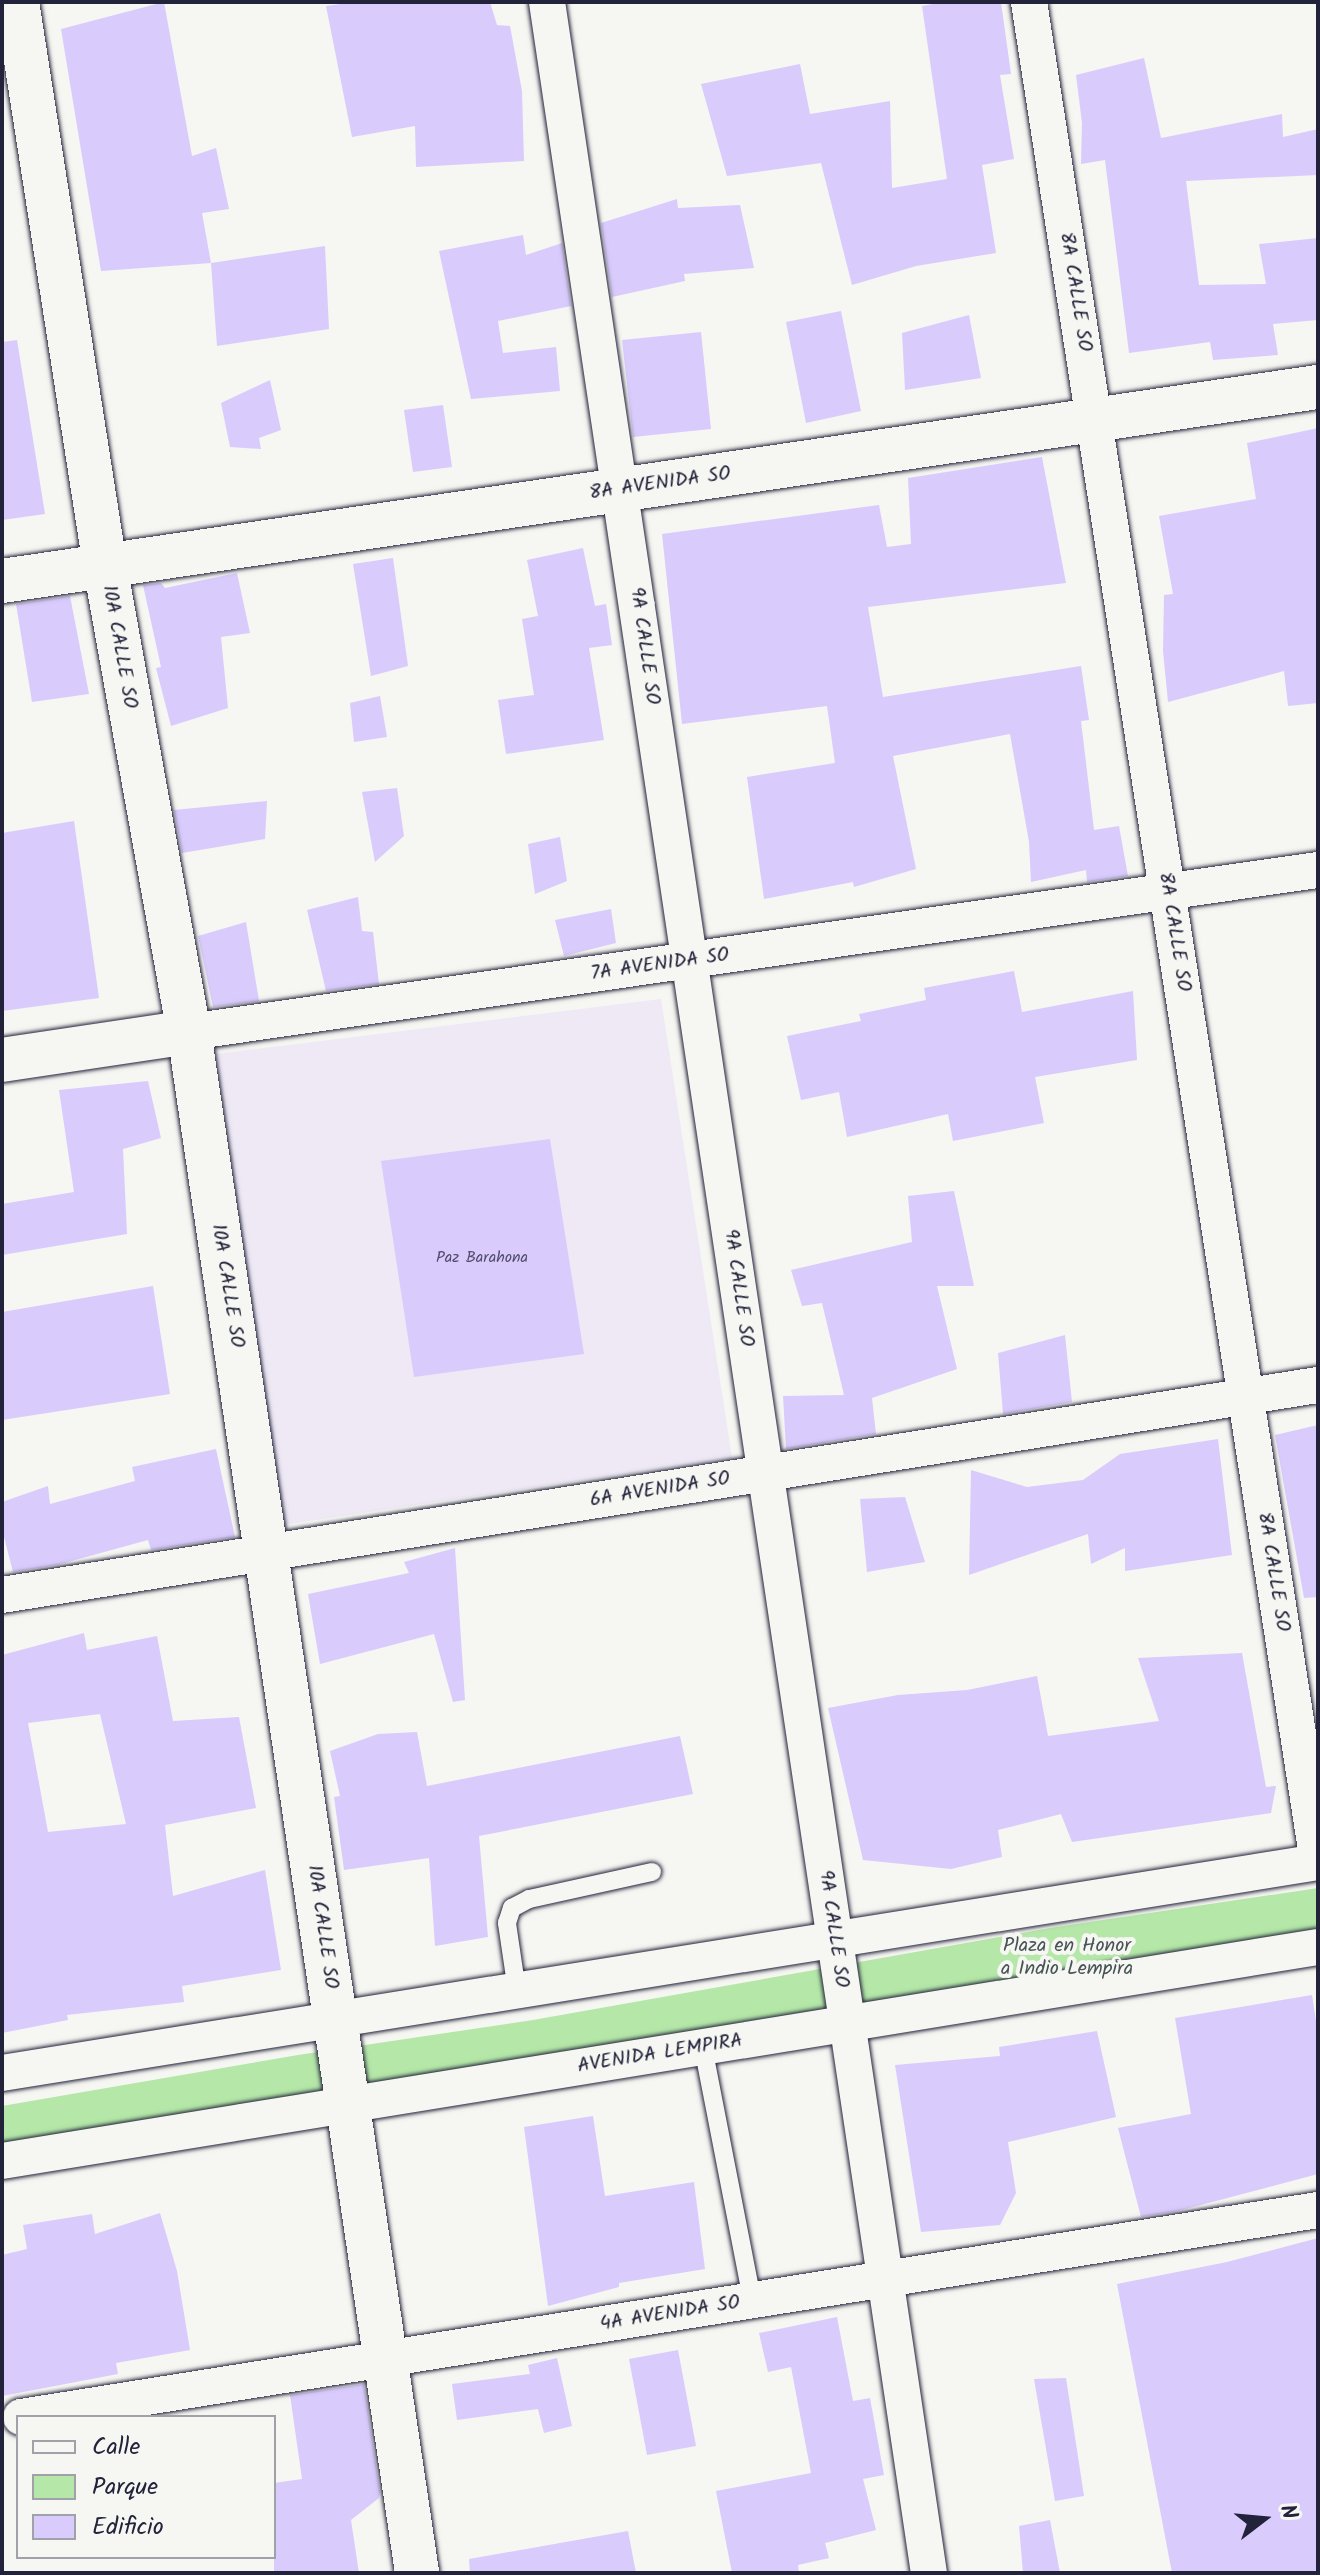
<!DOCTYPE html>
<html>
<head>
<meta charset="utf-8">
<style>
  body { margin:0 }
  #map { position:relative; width:1320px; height:2575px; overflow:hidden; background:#f6f6f2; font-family:Kalam,sans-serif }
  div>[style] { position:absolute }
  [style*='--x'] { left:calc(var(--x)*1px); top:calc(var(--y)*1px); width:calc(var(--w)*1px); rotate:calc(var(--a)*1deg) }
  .built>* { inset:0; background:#eee9f5 }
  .green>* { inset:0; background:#b5e8a8 }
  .building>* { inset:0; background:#dacbfd }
  .roads { filter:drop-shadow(0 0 2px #22223b) drop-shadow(0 0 2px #22223b) }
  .service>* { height:18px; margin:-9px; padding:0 9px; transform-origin:9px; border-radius:9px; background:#f6f6f2 }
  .minor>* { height:36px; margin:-18px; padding:0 18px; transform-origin:18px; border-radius:18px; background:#f6f6f2 }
  .tertiary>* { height:44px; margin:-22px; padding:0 22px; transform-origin:22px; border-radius:22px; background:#f6f6f2 }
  span { translate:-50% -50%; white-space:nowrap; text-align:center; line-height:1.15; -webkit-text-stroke:8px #f6f6f2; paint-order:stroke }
  .number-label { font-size:16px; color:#504c6c }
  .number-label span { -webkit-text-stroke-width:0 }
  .street-label { font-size:20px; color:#22223b }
  .park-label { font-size:20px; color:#475456 }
  .frame { position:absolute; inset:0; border:4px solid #22223b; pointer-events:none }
  .legend { position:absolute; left:16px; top:2415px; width:260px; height:144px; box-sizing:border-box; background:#f6f6f2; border:2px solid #a1a1a9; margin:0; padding:10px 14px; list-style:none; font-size:24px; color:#22223b }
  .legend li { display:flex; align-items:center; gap:16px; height:40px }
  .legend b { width:40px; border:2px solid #a1a1a9 }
  .north { position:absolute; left:1224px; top:2479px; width:80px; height:80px; -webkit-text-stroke:6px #f6f6f2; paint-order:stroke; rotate:74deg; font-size:22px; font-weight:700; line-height:32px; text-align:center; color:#22223b }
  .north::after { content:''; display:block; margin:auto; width:28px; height:36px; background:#22223b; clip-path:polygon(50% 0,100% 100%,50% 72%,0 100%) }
</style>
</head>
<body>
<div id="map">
  <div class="built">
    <div style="clip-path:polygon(661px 999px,732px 1458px,282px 1525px,216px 1054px)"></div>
  </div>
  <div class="green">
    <div style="clip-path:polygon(1318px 1888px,1318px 1944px,2px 2158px,2px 2106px,298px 2055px,533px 2020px,1056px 1927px)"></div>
  </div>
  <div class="building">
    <div style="clip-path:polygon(164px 2px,192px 156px,216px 148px,229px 209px,202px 213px,211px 263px,101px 271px,61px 29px)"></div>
    <div style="clip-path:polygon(355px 2px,490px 2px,497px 25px,510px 26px,522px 91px,524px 161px,416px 167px,415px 126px,352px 137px,326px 6px)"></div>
    <div style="clip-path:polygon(944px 2px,1001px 2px,1011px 74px,1000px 75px,1014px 159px,982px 165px,996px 253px,916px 266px,852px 285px,821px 163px,727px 176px,701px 84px,800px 64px,810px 114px,890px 101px,892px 188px,947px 179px,922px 6px)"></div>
    <div style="clip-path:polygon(1144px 58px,1161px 138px,1282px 114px,1283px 137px,1318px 129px,1318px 175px,1186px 181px,1199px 285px,1266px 284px,1259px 244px,1318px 238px,1318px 320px,1273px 324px,1278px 355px,1213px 360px,1210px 342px,1129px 353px,1105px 160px,1081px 164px,1082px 123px,1076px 75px)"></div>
    <div style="clip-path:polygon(677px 199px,678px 208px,740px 205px,754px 268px,684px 274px,685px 281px,612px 297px,601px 223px)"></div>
    <div style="clip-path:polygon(523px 235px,526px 255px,562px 243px,571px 306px,498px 321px,503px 353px,556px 347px,560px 391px,471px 399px,439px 251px)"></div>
    <div style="clip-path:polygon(325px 246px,329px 329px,217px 346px,211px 263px)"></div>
    <div style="clip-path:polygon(841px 311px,861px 411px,806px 423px,786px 322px)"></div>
    <div style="clip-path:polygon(969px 315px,981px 378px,905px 390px,902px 333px)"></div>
    <div style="clip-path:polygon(701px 332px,711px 429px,633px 437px,622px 340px)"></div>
    <div style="clip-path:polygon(17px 340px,45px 514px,2px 520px,2px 342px)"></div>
    <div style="clip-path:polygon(270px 380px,281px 430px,259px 438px,261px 449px,230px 447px,221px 403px)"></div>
    <div style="clip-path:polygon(443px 405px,452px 467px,413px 472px,404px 410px)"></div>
    <div style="clip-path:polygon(1318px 428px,1318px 703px,1288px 706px,1284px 671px,1168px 702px,1163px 651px,1164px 595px,1173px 594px,1159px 516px,1256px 499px,1247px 443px)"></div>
    <div style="clip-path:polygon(1042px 457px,1066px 583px,868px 607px,883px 697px,1081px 666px,1089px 720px,1081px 721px,1094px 830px,1119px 826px,1128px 876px,1087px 882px,1086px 870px,1031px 882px,1029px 842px,1010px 734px,893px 756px,916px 869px,854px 887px,853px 882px,764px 899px,747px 777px,835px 763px,827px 706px,682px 724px,662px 534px,879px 505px,887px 547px,911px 544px,908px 478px)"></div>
    <div style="clip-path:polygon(583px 548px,595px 606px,606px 604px,612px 645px,589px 648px,604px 740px,506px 754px,498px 700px,534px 695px,522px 619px,538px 616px,527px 560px)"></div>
    <div style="clip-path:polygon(393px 558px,408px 666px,371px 676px,353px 564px)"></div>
    <div style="clip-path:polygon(237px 573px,250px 633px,221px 637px,228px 708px,171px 726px,156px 668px,161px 667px,143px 585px,161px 583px,165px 588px)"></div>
    <div style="clip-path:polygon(70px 596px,89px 694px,32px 702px,16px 604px)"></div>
    <div style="clip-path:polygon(380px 696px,387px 737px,354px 742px,350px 703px)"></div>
    <div style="clip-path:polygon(397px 788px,404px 836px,375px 862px,362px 792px)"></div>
    <div style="clip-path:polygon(267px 801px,265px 839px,182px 853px,174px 810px)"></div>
    <div style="clip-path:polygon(74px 821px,99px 998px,2px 1011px,2px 833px)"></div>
    <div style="clip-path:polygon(560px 837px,567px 881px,535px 894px,528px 844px)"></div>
    <div style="clip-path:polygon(358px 897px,362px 931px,373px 932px,379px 984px,326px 991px,307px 910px)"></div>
    <div style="clip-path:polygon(611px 909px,616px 943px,564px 956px,555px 920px)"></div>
    <div style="clip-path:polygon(246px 922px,259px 1001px,213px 1007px,198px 936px)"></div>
    <div style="clip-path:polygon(1014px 971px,1022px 1012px,1133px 991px,1137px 1060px,1035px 1077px,1044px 1123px,953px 1141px,948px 1114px,847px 1137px,839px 1092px,801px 1100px,787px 1036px,861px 1021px,859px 1014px,926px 1000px,924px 988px)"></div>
    <div style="clip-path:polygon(148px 1081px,161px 1138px,123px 1149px,127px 1234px,2px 1255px,2px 1204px,74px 1192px,59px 1090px)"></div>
    <div style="clip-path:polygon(550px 1139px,584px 1354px,414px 1377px,381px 1161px)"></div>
    <div style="clip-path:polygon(954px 1191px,974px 1286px,937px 1286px,957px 1369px,872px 1398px,876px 1434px,786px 1449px,783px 1396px,844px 1395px,822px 1303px,802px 1306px,791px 1270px,912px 1242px,908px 1196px)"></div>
    <div style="clip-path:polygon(153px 1286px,170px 1394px,2px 1420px,2px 1312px)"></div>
    <div style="clip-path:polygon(1065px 1335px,1072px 1402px,1003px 1414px,998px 1353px)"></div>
    <div style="clip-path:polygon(1318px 1425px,1318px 1597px,1304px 1598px,1275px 1435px)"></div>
    <div style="clip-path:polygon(1218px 1439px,1232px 1555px,1125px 1571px,1125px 1548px,1091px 1564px,1088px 1534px,969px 1575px,971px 1470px,1027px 1487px,1083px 1480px,1120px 1454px)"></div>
    <div style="clip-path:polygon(216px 1449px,235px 1537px,151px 1550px,148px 1540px,57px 1565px,13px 1572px,2px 1529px,2px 1502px,48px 1486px,50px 1504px,135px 1481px,132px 1467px)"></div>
    <div style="clip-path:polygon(905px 1497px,925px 1562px,867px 1572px,860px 1499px)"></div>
    <div style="clip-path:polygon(455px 1548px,465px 1700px,453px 1702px,434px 1634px,320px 1664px,308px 1594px,409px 1573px,404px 1562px)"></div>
    <div style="clip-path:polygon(evenodd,84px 1633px,87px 1650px,157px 1636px,173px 1721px,239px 1717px,256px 1808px,165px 1825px,173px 1896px,265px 1870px,281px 1970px,182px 1986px,184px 2002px,67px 2015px,68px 2020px,2px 2033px,2px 1655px,84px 1633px,100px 1714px,126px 1824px,48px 1832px,28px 1723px,100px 1714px)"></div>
    <div style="clip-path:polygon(1242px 1653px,1266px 1787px,1276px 1786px,1271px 1813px,1072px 1842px,1061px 1814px,998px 1830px,1002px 1857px,951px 1869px,863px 1860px,828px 1708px,898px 1695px,967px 1690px,1037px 1676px,1048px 1736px,1159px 1721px,1138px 1658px)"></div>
    <div style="clip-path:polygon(417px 1732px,427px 1786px,680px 1736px,693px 1794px,479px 1836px,488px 1937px,435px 1946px,429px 1858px,344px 1870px,334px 1797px,340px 1796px,330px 1751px,378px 1734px)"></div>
    <div style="clip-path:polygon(1312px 1995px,1318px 2034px,1318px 2174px,1178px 2211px,1141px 2217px,1118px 2128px,1191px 2114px,1175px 2018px)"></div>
    <div style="clip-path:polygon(1097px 2031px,1116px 2117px,1008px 2142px,1016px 2193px,1000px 2225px,921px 2232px,895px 2065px,1000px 2056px,999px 2047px)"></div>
    <div style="clip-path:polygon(593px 2116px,605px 2196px,694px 2182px,705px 2269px,619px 2283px,619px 2287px,548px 2306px,524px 2127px)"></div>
    <div style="clip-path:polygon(160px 2213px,177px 2271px,190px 2350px,116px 2363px,118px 2374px,2px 2396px,2px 2255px,27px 2249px,23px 2225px,92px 2214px,95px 2234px)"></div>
    <div style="clip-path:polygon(1318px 2238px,1318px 2573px,1172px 2573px,1117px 2284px,1227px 2262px)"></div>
    <div style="clip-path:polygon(837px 2317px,853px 2401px,870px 2398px,884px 2475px,863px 2479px,876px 2530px,825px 2543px,829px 2558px,798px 2565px,799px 2573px,732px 2573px,716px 2491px,811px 2473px,791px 2367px,768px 2372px,759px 2333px)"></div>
    <div style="clip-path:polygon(678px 2350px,696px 2446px,647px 2455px,629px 2359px)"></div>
    <div style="clip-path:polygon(557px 2358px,572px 2426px,544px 2433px,538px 2409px,457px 2420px,452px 2384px,530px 2374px,528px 2365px)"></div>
    <div style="clip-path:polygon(1066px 2378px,1084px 2496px,1055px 2501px,1034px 2379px)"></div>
    <div style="clip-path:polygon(364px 2384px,380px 2492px,379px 2498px,351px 2520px,359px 2573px,274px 2573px,274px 2483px,302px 2479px,290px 2395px)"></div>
    <div style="clip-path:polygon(1050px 2520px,1060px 2573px,1023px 2573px,1019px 2526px)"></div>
    <div style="clip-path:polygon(628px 2531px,636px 2573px,470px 2573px,469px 2559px)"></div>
  </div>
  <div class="roads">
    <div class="service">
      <div style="--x:517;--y:1991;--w:69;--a:-98.4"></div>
      <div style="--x:507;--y:1923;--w:16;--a:-72"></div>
      <div style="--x:512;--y:1908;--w:19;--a:-28"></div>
      <div style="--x:529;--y:1899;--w:126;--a:-12.4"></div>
      <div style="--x:703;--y:2047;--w:258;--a:79"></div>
    </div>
    <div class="minor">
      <div style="--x:547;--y:2;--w:2599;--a:81.55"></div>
      <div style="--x:1029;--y:2;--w:1882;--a:81.17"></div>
      <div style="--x:189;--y:1032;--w:1141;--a:-8.17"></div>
      <div style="--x:2;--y:1595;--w:1333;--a:-9.07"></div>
      <div style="--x:2;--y:2073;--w:1333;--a:-9.11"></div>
      <div style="--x:2;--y:2161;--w:1333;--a:-9.24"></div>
      <div style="--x:21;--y:2417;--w:1313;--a:-9.07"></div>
    </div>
    <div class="tertiary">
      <div style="--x:17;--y:2;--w:571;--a:81.13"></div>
      <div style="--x:105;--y:566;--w:474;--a:79.8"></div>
      <div style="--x:189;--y:1032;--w:1558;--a:81.58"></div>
      <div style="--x:2;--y:581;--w:1330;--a:-8.39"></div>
      <div style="--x:2;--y:1060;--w:189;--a:-8.5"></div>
    </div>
  </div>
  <div class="number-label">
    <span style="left:482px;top:1258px">Paz Barahona</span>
  </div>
  <div class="street-label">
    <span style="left:1075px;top:292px;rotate:81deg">8A CALLE SO</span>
    <span style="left:660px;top:484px;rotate:-8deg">8A AVENIDA SO</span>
    <span style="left:644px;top:646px;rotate:82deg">9A CALLE SO</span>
    <span style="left:119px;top:647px;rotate:80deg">10A CALLE SO</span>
    <span style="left:1174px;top:932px;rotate:81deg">8A CALLE SO</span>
    <span style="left:660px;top:965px;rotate:-8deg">7A AVENIDA SO</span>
    <span style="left:227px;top:1286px;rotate:81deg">10A CALLE SO</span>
    <span style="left:738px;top:1288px;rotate:82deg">9A CALLE SO</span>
    <span style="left:660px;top:1490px;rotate:-9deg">6A AVENIDA SO</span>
    <span style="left:1273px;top:1572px;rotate:81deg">8A CALLE SO</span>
    <span style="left:322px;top:1927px;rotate:82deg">10A CALLE SO</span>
    <span style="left:833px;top:1929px;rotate:82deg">9A CALLE SO</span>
    <span style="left:660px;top:2054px;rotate:-9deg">AVENIDA LEMPIRA</span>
    <span style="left:670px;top:2314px;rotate:-9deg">4A AVENIDA SO</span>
  </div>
  <div class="park-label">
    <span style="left:1067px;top:1958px">Plaza en Honor<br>a Indio Lempira</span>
  </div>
  <div class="frame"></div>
  <ul class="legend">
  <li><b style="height:10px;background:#f6f6f2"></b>Calle</li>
  <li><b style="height:22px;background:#b5e8a8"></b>Parque</li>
  <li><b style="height:22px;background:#dacbfd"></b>Edificio</li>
  </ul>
  <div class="north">N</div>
</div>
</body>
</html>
